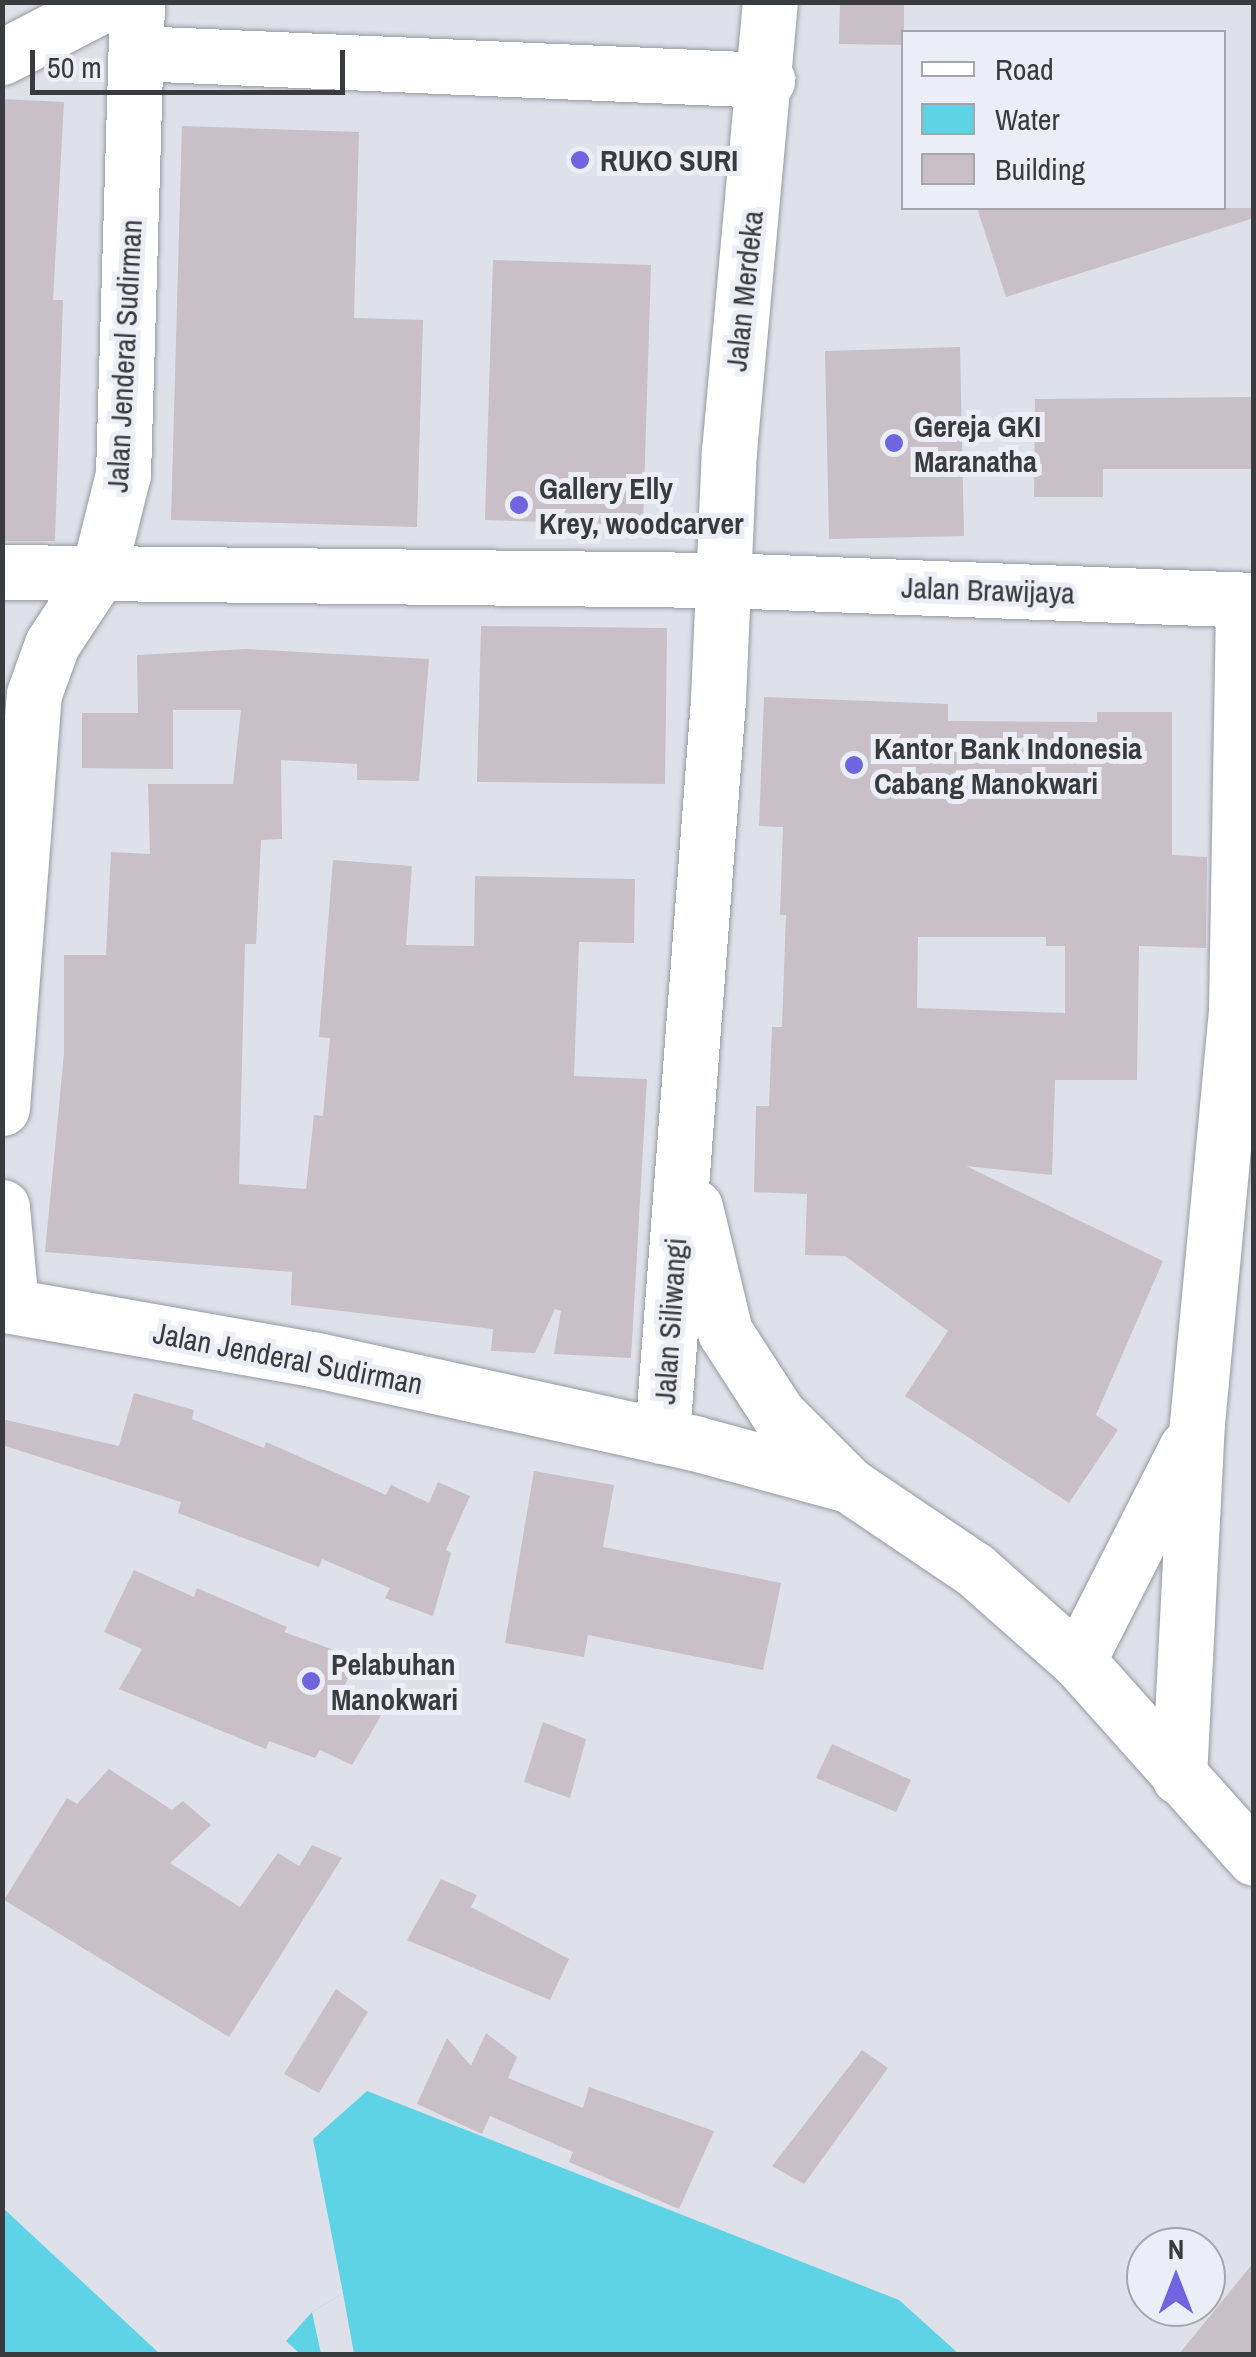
<!DOCTYPE html>
<html>
<head>
<meta charset="utf-8">
<style>
  body { margin:0 }
  #map { position:relative; width:1256px; height:2357px; overflow:hidden; background:#dee1e9; font-family:"Archivo Narrow",sans-serif }
  div>[style] { position:absolute }
  [style*='--x'] { left:calc(var(--x)*1px); top:calc(var(--y)*1px); width:calc(var(--w)*1px); rotate:calc(var(--a)*1deg) }
  .water>* { inset:0; background:#5ed3e6 }
  .pier>* { inset:0; background:#dee1e9 }
  .building>* { inset:0; background:#c8c0c6 }
  .roads { filter:drop-shadow(0 0 2px #9799a1) drop-shadow(0 0 2px #9799a1) }
  .minor>* { height:55px; margin:-27.5px; padding:0 27.5px; transform-origin:27.5px; border-radius:27.5px; background:#fff }
  .highway>* { height:55px; margin:-27.5px; padding:0 27.5px; transform-origin:27.5px; border-radius:27.5px; background:#fff }
  .dots>* { width:28px; height:28px; translate:-50% -50%; box-sizing:border-box; border:5px solid #ebeef6; border-radius:50% }
  span { translate:-50% -50%; white-space:nowrap; text-align:center; line-height:1.15; -webkit-text-stroke:10px #ebeef6; paint-order:stroke }
  .poi-label { font-size:30px; color:#3a3b3e; font-weight:700 }
  .left { translate:0 -50%; text-align:left }
  .street-label { font-size:30px; color:#3a3b3e }
  .frame { position:absolute; inset:0; border:5px solid #3a3b3e; pointer-events:none }
  .legend { position:absolute; left:901px; top:30px; width:325px; height:180px; box-sizing:border-box; background:#ebeef6; border:2px solid #a4a6ac; margin:0; padding:12px 18px; list-style:none; font-size:30px; color:#3a3b3e }
  .legend li { display:flex; align-items:center; gap:20px; height:50px }
  .legend b { width:50px; border:2px solid #a4a6ac }
  .north { position:absolute; left:1126px; top:2227px; width:100px; height:100px; box-sizing:border-box; background:#ebeef6; border:2px solid #a4a6ac; border-radius:50%; rotate:0deg; font-size:28px; font-weight:700; line-height:40px; text-align:center; color:#3a3b3e }
  .north::after { content:''; display:block; margin:auto; width:35px; height:45px; background:#6e65df; clip-path:polygon(50% 0,100% 100%,50% 72%,0 100%) }
  .scale { position:absolute; left:30px; top:50px; width:315px; height:45px; box-sizing:border-box; border:5px solid #3a3b3e; border-top:0; padding-left:12px; font-size:30px; line-height:35px; white-space:nowrap; color:#3a3b3e; -webkit-text-stroke:8px #ebeef6; paint-order:stroke }
</style>
</head>
<body>
<div id="map">
  <div class="water">
    <div style="clip-path:polygon(367px 2091px,899px 2300px,959px 2354px,300px 2354px,286px 2341px,312px 2312px,343px 2293px,313px 2139px)"></div>
    <div style="clip-path:polygon(2px 2208px,3px 2208px,160px 2354px,3px 2354px)"></div>
  </div>
  <div class="pier">
    <div style="clip-path:polygon(343px 2293px,354px 2354px,321px 2354px,312px 2312px)"></div>
  </div>
  <div class="building">
    <div style="clip-path:polygon(840px 2px,904px 2px,904px 45px,839px 44px)"></div>
    <div style="clip-path:polygon(2px 99px,64px 102px,53px 300px,63px 300px,55px 541px,2px 541px)"></div>
    <div style="clip-path:polygon(182px 126px,359px 132px,354px 318px,423px 320px,417px 527px,171px 520px)"></div>
    <div style="clip-path:polygon(977px 208px,1254px 208px,1254px 218px,1006px 297px)"></div>
    <div style="clip-path:polygon(493px 260px,651px 265px,643px 525px,485px 520px)"></div>
    <div style="clip-path:polygon(960px 347px,964px 536px,829px 539px,825px 351px)"></div>
    <div style="clip-path:polygon(1254px 397px,1254px 469px,1103px 469px,1103px 497px,1034px 497px,1035px 399px)"></div>
    <div style="clip-path:polygon(481px 626px,667px 628px,665px 784px,477px 782px)"></div>
    <div style="clip-path:polygon(247px 649px,429px 659px,419px 781px,357px 780px,357px 764px,281px 760px,282px 839px,261px 840px,256px 944px,245px 944px,239px 1184px,306px 1189px,314px 1115px,323px 1116px,330px 1038px,319px 1037px,333px 860px,412px 866px,406px 945px,474px 946px,475px 876px,635px 879px,634px 943px,579px 942px,574px 1076px,647px 1079px,631px 1358px,554px 1354px,561px 1311px,555px 1309px,535px 1353px,491px 1351px,493px 1329px,291px 1305px,292px 1272px,45px 1252px,64px 1054px,64px 955px,106px 955px,111px 852px,150px 854px,148px 784px,233px 784px,241px 710px,173px 710px,173px 769px,82px 768px,82px 713px,138px 713px,137px 655px)"></div>
    <div style="clip-path:polygon(evenodd,764px 697px,948px 704px,948px 721px,1097px 722px,1097px 712px,1172px 712px,1172px 855px,1207px 857px,1206px 948px,1139px 946px,1137px 1080px,1055px 1080px,1052px 1175px,966px 1166px,1163px 1261px,1096px 1415px,1118px 1430px,1069px 1503px,905px 1396px,948px 1331px,845px 1256px,805px 1255px,807px 1194px,754px 1192px,756px 1106px,769px 1106px,772px 1027px,782px 1027px,786px 915px,780px 915px,783px 827px,759px 826px,764px 697px,918px 937px,1046px 937px,1046px 946px,1065px 946px,1065px 1013px,917px 1008px,918px 937px)"></div>
    <div style="clip-path:polygon(134px 1393px,194px 1410px,192px 1419px,264px 1448px,266px 1442px,386px 1495px,391px 1485px,429px 1503px,438px 1482px,470px 1496px,446px 1550px,451px 1553px,433px 1616px,385px 1598px,390px 1588px,322px 1559px,319px 1567px,178px 1513px,181px 1502px,2px 1445px,2px 1419px,119px 1446px)"></div>
    <div style="clip-path:polygon(534px 1471px,614px 1485px,603px 1547px,781px 1583px,763px 1670px,588px 1635px,584px 1657px,505px 1643px)"></div>
    <div style="clip-path:polygon(134px 1570px,194px 1597px,197px 1588px,287px 1627px,284px 1632px,356px 1658px,345px 1685px,389px 1702px,352px 1765px,320px 1750px,315px 1758px,269px 1741px,266px 1749px,119px 1689px,142px 1649px,104px 1632px)"></div>
    <div style="clip-path:polygon(543px 1722px,586px 1739px,570px 1798px,524px 1782px)"></div>
    <div style="clip-path:polygon(832px 1744px,911px 1780px,896px 1812px,816px 1778px)"></div>
    <div style="clip-path:polygon(109px 1769px,172px 1810px,183px 1801px,211px 1825px,170px 1863px,240px 1907px,278px 1853px,299px 1866px,312px 1845px,342px 1858px,229px 2037px,4px 1900px,67px 1798px,77px 1804px)"></div>
    <div style="clip-path:polygon(441px 1879px,477px 1895px,471px 1907px,569px 1959px,550px 2000px,407px 1940px)"></div>
    <div style="clip-path:polygon(336px 1989px,368px 2012px,319px 2093px,284px 2074px)"></div>
    <div style="clip-path:polygon(486px 2033px,517px 2057px,508px 2078px,583px 2108px,589px 2087px,714px 2131px,679px 2209px,569px 2162px,573px 2152px,490px 2116px,482px 2134px,417px 2104px,447px 2038px,471px 2066px)"></div>
    <div style="clip-path:polygon(862px 2050px,888px 2068px,804px 2184px,772px 2166px)"></div>
    <div style="clip-path:polygon(1254px 2262px,1254px 2354px,1179px 2354px)"></div>
  </div>
  <div class="roads">
    <div class="minor">
      <div style="--x:136;--y:53;--w:632;--a:2.45"></div>
      <div style="--x:2;--y:57;--w:119;--a:-27.4"></div>
      <div style="--x:2;--y:572;--w:720;--a:0.64"></div>
      <div style="--x:722;--y:580;--w:532;--a:2.15"></div>
      <div style="--x:1078;--y:1661;--w:239;--a:-63.1"></div>
      <div style="--x:1179;--y:1777;--w:354;--a:-87.1"></div>
      <div style="--x:1197;--y:1423;--w:417;--a:-84.6"></div>
      <div style="--x:1236;--y:1008;--w:408;--a:-89"></div>
    </div>
    <div class="highway">
      <div style="--x:2;--y:1108;--w:415;--a:-85.6"></div>
      <div style="--x:34;--y:694;--w:53;--a:-70.2"></div>
      <div style="--x:52;--y:644;--w:84;--a:-56.7"></div>
      <div style="--x:98;--y:574;--w:103;--a:-76"></div>
      <div style="--x:123;--y:474;--w:472;--a:-88.3"></div>
      <div style="--x:2;--y:1207;--w:99;--a:84.8"></div>
      <div style="--x:11;--y:1306;--w:311;--a:10"></div>
      <div style="--x:317;--y:1360;--w:386;--a:12.4"></div>
      <div style="--x:694;--y:1443;--w:161;--a:15.2"></div>
      <div style="--x:849;--y:1485;--w:152;--a:34"></div>
      <div style="--x:975;--y:1570;--w:137;--a:41.5"></div>
      <div style="--x:1078;--y:1661;--w:264;--a:48.2"></div>
      <div style="--x:695;--y:1207;--w:129;--a:76.5"></div>
      <div style="--x:725;--y:1332;--w:98;--a:57.1"></div>
      <div style="--x:778;--y:1414;--w:92;--a:45"></div>
      <div style="--x:662;--y:1436;--w:739;--a:-85.65"></div>
      <div style="--x:718;--y:699;--w:248;--a:-87.5"></div>
      <div style="--x:729;--y:451;--w:451;--a:-84.8"></div>
    </div>
  </div>
  <div class="dots">
    <div style="left:580px;top:160px;background:#6e65df"></div>
    <div style="left:894px;top:443px;background:#6e65df"></div>
    <div style="left:519px;top:505px;background:#6e65df"></div>
    <div style="left:854px;top:765px;background:#6e65df"></div>
    <div style="left:311px;top:1681px;background:#6e65df"></div>
  </div>
  <div class="poi-label">
    <span class="left" style="left:600px;top:160px">RUKO SURI</span>
    <span class="left" style="left:914px;top:443px">Gereja GKI<br>Maranatha</span>
    <span class="left" style="left:539px;top:505px">Gallery Elly<br>Krey, woodcarver</span>
    <span class="left" style="left:874px;top:765px">Kantor Bank Indonesia<br>Cabang Manokwari</span>
    <span class="left" style="left:331px;top:1681px">Pelabuhan<br>Manokwari</span>
  </div>
  <div class="street-label">
    <span style="left:744px;top:291px;rotate:-84deg">Jalan Merdeka</span>
    <span style="left:124px;top:356px;rotate:-87deg">Jalan Jenderal Sudirman</span>
    <span style="left:988px;top:590px;rotate:2deg">Jalan Brawijaya</span>
    <span style="left:670px;top:1321px;rotate:-86deg">Jalan Siliwangi</span>
    <span style="left:288px;top:1358px;rotate:11deg">Jalan Jenderal Sudirman</span>
  </div>
  <div class="frame"></div>
  <ul class="legend">
  <li><b style="height:12px;background:#fff"></b>Road</li>
  <li><b style="height:28px;background:#5ed3e6"></b>Water</li>
  <li><b style="height:28px;background:#c8c0c6"></b>Building</li>
  </ul>
  <div class="north">N</div>
  <div class="scale">50 m</div>
</div>
</body>
</html>
